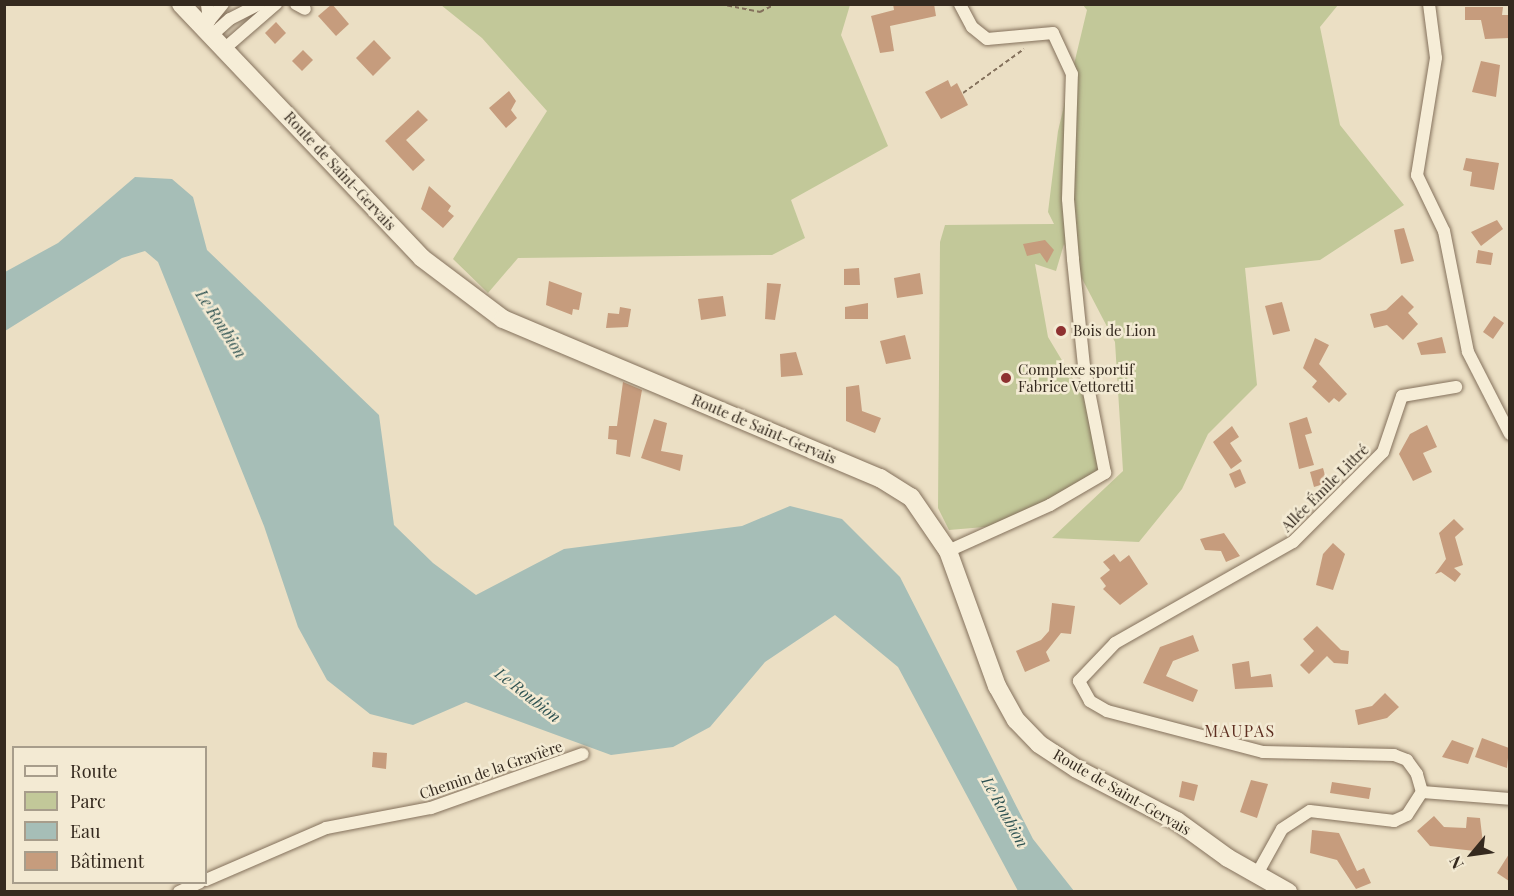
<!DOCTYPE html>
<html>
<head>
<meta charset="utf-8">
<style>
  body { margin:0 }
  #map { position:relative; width:1514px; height:896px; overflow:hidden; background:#ebdfc4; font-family:"Playfair Display",serif }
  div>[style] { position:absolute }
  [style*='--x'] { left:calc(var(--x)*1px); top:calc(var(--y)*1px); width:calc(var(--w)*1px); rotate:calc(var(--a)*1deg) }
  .green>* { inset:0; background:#c2c899 }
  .water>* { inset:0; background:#a6beb7 }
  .building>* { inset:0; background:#c69c7d }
  .path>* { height:2px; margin-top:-1px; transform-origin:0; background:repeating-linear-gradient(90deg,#84715c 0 4.5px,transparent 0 7.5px) }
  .roads { filter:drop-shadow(0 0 2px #84715c) drop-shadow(0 0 2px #84715c) }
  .street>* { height:12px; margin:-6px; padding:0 6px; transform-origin:6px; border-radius:6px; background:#f6edd7 }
  .secondary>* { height:18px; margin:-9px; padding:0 9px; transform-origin:9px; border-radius:9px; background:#f6edd7 }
  .dots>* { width:16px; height:16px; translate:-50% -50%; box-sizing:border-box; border:3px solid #f3ead3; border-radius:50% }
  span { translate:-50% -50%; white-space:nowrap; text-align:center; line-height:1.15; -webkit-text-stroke:5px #f3ead3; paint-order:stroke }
  .street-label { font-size:15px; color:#352a1f }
  .poi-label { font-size:15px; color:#352a1f }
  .left { translate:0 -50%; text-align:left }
  .water-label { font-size:16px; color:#2f5352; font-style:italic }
  .neighbourhood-label { font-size:16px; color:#5e2f21; letter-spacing:1.5px }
  .frame { position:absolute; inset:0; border:6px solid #352a1f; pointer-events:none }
  .legend { position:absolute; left:12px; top:746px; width:195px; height:138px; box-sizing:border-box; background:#f3ead3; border:2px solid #a79d8b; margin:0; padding:8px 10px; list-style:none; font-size:18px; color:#352a1f }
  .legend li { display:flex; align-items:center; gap:12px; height:30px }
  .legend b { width:30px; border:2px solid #a79d8b }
  .north { position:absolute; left:1442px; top:824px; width:60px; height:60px; -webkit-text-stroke:4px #f3ead3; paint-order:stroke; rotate:241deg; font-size:16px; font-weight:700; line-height:24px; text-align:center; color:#352a1f }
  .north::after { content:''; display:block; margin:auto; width:21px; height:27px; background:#352a1f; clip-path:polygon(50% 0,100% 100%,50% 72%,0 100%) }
</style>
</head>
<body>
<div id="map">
  <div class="green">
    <div style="clip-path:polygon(441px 5px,850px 5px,841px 35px,888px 146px,791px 200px,805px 238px,772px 255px,518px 258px,488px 293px,453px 259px,547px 111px,482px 38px)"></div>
    <div style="clip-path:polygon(1083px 5px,1338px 5px,1320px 27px,1340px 125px,1404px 205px,1320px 260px,1245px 268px,1257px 385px,1208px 434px,1182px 489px,1139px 542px,1052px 538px,1123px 471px,1115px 342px,1064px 244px,1056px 271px,1035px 264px,1048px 337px,1097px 419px,1101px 466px,1083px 484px,996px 526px,949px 530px,938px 508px,940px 242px,945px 225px,1054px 224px,1048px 212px,1058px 131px,1087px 10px)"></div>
  </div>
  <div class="water">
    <div style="clip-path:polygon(135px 177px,172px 179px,193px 197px,207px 250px,379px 415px,394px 525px,433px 563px,476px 595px,564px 549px,742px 526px,790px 506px,842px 519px,900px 577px,1033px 839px,1074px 891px,1018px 891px,898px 667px,835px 615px,765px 662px,710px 727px,673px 747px,611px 755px,466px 702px,413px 725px,370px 714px,327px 680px,298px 627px,264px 526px,158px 262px,145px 251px,122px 258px,5px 331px,5px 272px,58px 243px)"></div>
  </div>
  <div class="building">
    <div style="clip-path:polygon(332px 4px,349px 24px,336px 36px,318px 16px)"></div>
    <div style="clip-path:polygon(893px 4px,934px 4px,936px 16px,890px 26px,894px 51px,880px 53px,871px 16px,894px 10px)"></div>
    <div style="clip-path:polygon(1465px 7px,1503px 7px,1502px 15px,1509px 15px,1509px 38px,1485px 39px,1481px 20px,1465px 20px)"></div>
    <div style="clip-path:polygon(276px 22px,286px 33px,275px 44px,265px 33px)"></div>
    <div style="clip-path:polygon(374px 40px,391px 58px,373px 76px,356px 58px)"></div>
    <div style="clip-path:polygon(303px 50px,313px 60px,302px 71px,292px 61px)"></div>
    <div style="clip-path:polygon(1481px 61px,1500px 65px,1496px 97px,1472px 92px)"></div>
    <div style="clip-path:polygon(948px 80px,951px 87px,957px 83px,968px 105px,941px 119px,925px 92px)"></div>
    <div style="clip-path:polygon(509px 91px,516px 101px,511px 110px,517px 118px,506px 128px,489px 108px)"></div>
    <div style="clip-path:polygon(418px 110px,428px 120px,406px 140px,425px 160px,413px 171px,385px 141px)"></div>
    <div style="clip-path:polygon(1466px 158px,1499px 163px,1494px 190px,1470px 186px,1472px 172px,1463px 170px)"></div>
    <div style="clip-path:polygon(429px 186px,451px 206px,448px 211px,454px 216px,443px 228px,421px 209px)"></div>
    <div style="clip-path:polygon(1497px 220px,1503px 229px,1481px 246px,1471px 232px)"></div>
    <div style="clip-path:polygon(1404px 228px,1414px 261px,1401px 264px,1394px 230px)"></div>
    <div style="clip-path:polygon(1045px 240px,1054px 250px,1047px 263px,1040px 253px,1027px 256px,1023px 244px)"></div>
    <div style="clip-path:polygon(1478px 250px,1493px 253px,1491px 265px,1476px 263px)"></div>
    <div style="clip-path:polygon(859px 268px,860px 285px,844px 285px,844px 269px)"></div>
    <div style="clip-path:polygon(920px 273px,923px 294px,897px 298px,894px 278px)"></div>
    <div style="clip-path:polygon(549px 281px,582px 293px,579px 310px,573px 309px,572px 315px,546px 305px)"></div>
    <div style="clip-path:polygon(767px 283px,781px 284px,775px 320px,765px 319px)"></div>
    <div style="clip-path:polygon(1402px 295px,1414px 307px,1408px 313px,1418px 324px,1403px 340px,1387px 325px,1374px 328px,1370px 314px,1386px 310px)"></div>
    <div style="clip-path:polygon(723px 296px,726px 316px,701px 320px,698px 299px)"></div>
    <div style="clip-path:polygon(1282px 302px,1290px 331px,1273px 335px,1265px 306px)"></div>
    <div style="clip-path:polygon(868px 303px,868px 319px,845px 319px,845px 307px)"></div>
    <div style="clip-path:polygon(620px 307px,631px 309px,628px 327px,606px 328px,608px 313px,619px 314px)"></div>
    <div style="clip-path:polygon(1494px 316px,1504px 323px,1493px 339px,1483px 332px)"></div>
    <div style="clip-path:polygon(905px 335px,911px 359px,886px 364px,880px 341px)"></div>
    <div style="clip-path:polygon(1442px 337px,1446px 353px,1421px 355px,1417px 343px)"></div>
    <div style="clip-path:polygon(1315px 338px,1329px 345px,1319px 364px,1347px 394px,1339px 402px,1334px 398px,1329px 403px,1312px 387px,1317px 381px,1303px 368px)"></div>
    <div style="clip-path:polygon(796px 352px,803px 375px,781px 377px,780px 354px)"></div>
    <div style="clip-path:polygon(623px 382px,642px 390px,630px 457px,616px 454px,617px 440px,608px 439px,609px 426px,617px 426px)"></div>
    <div style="clip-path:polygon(859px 385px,862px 411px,881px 418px,875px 433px,846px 421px,846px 387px)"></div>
    <div style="clip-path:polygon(1307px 417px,1312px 433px,1305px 435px,1314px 465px,1299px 469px,1289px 423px)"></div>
    <div style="clip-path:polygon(654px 419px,667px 423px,661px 451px,683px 455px,680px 471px,641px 458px)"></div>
    <div style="clip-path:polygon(1427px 425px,1437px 447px,1423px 453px,1432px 472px,1413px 481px,1399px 454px,1410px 434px)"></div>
    <div style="clip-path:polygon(1232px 426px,1239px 437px,1230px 443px,1242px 461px,1231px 469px,1213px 442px)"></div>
    <div style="clip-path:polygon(1323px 468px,1327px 483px,1314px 487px,1310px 472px)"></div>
    <div style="clip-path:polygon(1240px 469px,1246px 483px,1235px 488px,1229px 474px)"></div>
    <div style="clip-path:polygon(1454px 519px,1464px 529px,1455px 537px,1463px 565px,1454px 568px,1461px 574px,1455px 582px,1441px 572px,1435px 574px,1446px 559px,1439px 533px)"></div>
    <div style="clip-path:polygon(1224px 533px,1240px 556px,1226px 562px,1221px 551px,1205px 550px,1200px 539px)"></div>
    <div style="clip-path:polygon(1333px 543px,1345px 554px,1333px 590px,1316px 585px,1323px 554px)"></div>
    <div style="clip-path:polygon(1114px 554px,1120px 562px,1129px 555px,1148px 584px,1120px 605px,1103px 589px,1106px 586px,1100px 578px,1110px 570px,1103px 562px)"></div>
    <div style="clip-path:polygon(1052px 603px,1075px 606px,1071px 634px,1061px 633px,1046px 652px,1050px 661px,1025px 672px,1016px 651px,1041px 640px,1049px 631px)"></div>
    <div style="clip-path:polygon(1317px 626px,1341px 650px,1349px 651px,1348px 664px,1334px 663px,1327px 656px,1309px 674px,1300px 665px,1314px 651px,1303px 639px)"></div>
    <div style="clip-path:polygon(1193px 635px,1199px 651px,1173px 661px,1166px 676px,1198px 690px,1193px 702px,1143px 683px,1160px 647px)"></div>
    <div style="clip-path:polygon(1249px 661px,1251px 677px,1271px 674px,1273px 687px,1235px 689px,1232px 664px)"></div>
    <div style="clip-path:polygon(1385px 693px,1399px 707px,1387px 718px,1358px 725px,1355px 710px,1372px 706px)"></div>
    <div style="clip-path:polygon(1482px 738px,1509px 748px,1507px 768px,1475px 757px)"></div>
    <div style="clip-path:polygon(1452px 740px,1474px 748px,1468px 764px,1442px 757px)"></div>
    <div style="clip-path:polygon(373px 752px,387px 753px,386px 769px,372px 767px)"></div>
    <div style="clip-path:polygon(1251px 780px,1268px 784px,1257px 818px,1240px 812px)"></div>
    <div style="clip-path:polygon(1182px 781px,1198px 785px,1194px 801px,1179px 797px)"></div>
    <div style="clip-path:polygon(1332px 782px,1371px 788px,1369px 799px,1330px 793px)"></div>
    <div style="clip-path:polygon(1434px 816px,1444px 827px,1466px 828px,1467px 817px,1480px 818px,1484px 852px,1430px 846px,1417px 831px)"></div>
    <div style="clip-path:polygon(1312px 830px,1339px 833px,1357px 871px,1364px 868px,1371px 883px,1356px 889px,1337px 860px,1310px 853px)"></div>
    <div style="clip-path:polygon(1509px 854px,1509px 881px,1497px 873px)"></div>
  </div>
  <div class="path">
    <div style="--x:720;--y:4;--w:41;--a:11.3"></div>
    <div style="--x:760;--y:12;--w:18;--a:-27"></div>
    <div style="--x:963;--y:93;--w:75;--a:-35.8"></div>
  </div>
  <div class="roads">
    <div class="street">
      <div style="--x:296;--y:4;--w:10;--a:29"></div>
      <div style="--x:1429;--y:4;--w:54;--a:82.6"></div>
      <div style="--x:1436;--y:58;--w:119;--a:99.2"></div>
      <div style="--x:1417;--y:175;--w:62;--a:64.3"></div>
      <div style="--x:1444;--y:231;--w:123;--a:78.8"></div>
      <div style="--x:1468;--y:352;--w:92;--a:62.9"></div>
      <div style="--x:209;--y:21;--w:22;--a:-51"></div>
      <div style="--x:204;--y:28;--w:9;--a:-54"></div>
      <div style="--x:209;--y:21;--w:17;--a:-97"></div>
      <div style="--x:212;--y:35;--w:24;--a:-42"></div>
      <div style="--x:230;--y:19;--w:33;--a:-27"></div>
      <div style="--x:224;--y:49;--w:69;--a:-40.9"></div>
      <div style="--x:948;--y:551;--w:112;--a:-24.3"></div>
      <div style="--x:1050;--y:505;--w:64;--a:-30.2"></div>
      <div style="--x:1105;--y:473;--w:109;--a:-101.1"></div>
      <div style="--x:1084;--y:366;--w:108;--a:-95.9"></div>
      <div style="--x:1073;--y:259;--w:60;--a:-94.8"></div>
      <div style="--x:1068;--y:199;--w:125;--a:-88.2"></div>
      <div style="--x:1072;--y:74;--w:45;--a:-114.9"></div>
      <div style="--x:1053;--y:33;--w:66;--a:174.8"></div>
      <div style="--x:987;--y:39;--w:19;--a:-141"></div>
      <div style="--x:972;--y:27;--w:26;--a:-118"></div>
      <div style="--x:1422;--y:792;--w:88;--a:4.5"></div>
      <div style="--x:1257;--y:874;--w:51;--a:-60.9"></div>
      <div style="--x:1282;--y:829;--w:33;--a:-33"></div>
      <div style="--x:1310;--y:811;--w:85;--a:6.8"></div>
      <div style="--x:1394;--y:821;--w:14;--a:-25"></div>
      <div style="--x:1407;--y:815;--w:27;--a:-57"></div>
      <div style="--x:1422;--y:792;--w:19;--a:-106"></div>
      <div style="--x:1417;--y:774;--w:17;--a:-126"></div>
      <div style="--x:1407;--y:760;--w:14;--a:-159"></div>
      <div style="--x:1394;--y:755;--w:131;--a:-178.7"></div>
      <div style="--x:1263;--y:752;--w:161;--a:-165.3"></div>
      <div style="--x:1107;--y:711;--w:20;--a:-150"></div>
      <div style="--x:1090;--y:701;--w:23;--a:-119"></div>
      <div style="--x:1079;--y:681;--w:52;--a:-46.5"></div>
      <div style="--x:1115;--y:643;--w:205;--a:-29.6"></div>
      <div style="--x:1293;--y:542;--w:127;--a:-45"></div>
      <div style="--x:1383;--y:452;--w:59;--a:-71.3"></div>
      <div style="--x:1402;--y:396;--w:55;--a:-9.5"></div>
      <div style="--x:206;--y:880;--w:131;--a:-23.4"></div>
      <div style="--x:326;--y:828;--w:107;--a:-10.8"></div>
      <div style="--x:431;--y:808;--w:161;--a:-19.6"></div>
      <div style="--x:179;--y:892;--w:23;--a:-25"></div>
    </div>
    <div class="secondary">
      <div style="--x:181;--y:4;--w:350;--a:46.5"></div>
      <div style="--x:422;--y:258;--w:101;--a:37"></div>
      <div style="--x:503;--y:319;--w:409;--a:22.9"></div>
      <div style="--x:880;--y:478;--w:36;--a:32"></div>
      <div style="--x:911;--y:497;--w:65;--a:55.6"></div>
      <div style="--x:948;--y:551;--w:144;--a:70.1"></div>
      <div style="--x:997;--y:686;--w:39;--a:61"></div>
      <div style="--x:1016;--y:720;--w:33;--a:46"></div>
      <div style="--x:1039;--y:744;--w:45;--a:33.3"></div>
      <div style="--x:1077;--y:769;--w:113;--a:27.5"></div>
      <div style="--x:1177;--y:821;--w:63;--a:36"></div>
      <div style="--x:1228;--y:858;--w:69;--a:29.5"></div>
    </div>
  </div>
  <div class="dots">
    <div style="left:1061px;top:331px;background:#8e3130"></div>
    <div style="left:1006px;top:378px;background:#8e3130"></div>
  </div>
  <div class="street-label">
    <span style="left:340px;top:171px;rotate:47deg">Route de Saint-Gervais</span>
    <span style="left:764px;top:429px;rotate:23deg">Route de Saint-Gervais</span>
    <span style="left:1325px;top:488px;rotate:-45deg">Allée Émile Littré</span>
    <span style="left:491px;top:770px;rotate:-19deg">Chemin de la Gravière</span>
    <span style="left:1122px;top:792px;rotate:30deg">Route de Saint-Gervais</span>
  </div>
  <div class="poi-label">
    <span class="left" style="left:1073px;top:331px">Bois de Lion</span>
    <span class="left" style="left:1018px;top:378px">Complexe sportif<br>Fabrice Vettoretti</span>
  </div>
  <div class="water-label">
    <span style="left:221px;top:324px;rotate:57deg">Le Roubion</span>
    <span style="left:528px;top:695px;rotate:38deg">Le Roubion</span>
    <span style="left:1005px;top:812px;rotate:61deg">Le Roubion</span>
  </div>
  <div class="neighbourhood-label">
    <span style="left:1240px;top:731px">MAUPAS</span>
  </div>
  <div class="frame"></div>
  <ul class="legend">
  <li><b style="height:8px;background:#f6edd7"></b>Route</li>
  <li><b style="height:16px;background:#c2c899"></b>Parc</li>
  <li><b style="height:16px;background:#a6beb7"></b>Eau</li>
  <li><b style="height:16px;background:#c69c7d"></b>Bâtiment</li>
  </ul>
  <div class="north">N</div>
</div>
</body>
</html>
